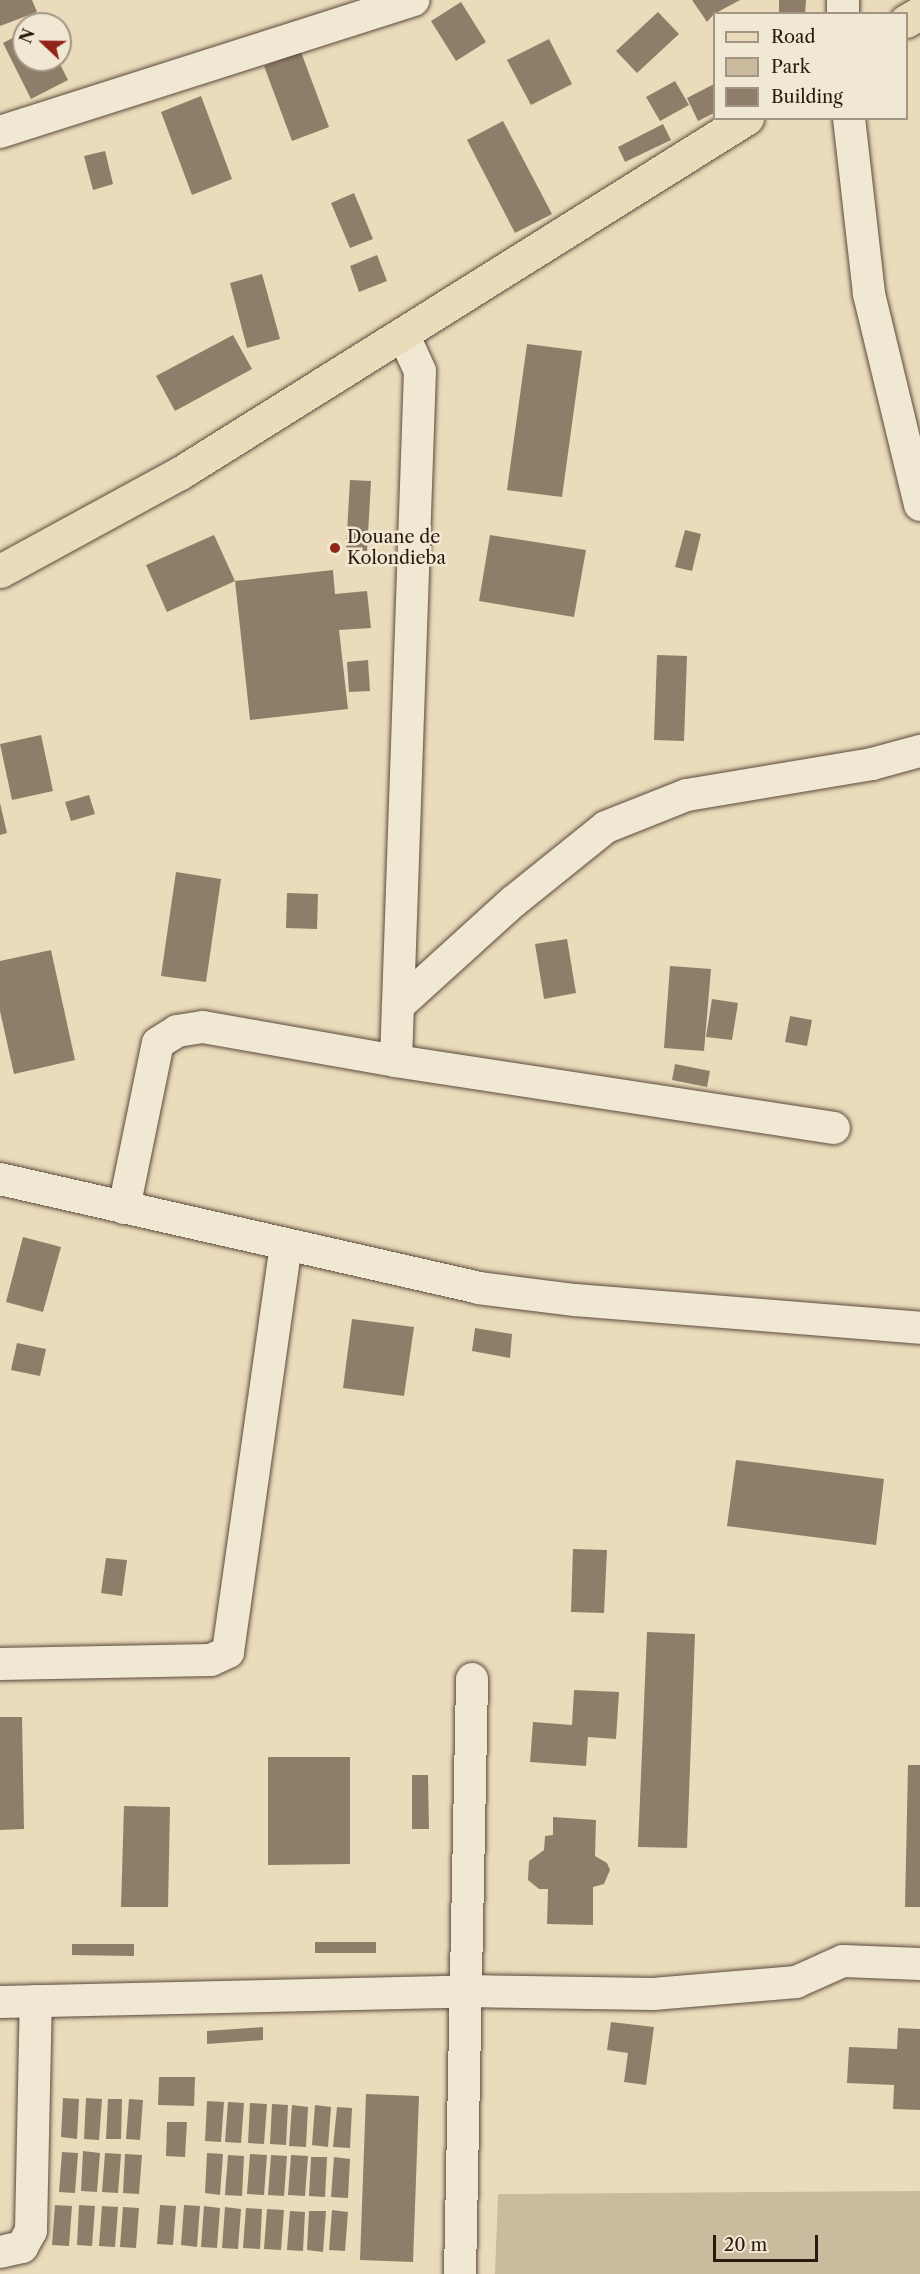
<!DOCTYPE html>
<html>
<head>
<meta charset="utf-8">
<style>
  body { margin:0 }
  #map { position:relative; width:920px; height:2274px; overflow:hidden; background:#eadbbb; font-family:"Libre Caslon Text",serif }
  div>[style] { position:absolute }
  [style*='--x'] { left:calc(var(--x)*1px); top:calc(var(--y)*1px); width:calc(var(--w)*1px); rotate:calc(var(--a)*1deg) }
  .green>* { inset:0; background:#caba9e }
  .building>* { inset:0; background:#8e7e69 }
  .roads { filter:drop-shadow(0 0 2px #5b4a3c) drop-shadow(0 0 2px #5b4a3c) }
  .minor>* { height:32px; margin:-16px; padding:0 16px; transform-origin:16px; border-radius:16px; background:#f1e8d3 }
  .primary>* { height:33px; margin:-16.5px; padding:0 16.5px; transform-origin:16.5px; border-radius:16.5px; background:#eadbbb }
  .dots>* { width:16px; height:16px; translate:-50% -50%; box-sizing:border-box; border:3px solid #f1e8d3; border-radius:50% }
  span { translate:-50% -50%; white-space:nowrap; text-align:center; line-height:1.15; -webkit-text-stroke:5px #f1e8d3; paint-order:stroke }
  .poi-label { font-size:18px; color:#2b1911 }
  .left { translate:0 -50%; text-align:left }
  .legend { position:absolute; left:713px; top:12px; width:195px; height:108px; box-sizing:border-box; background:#f1e8d3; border:2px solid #a29585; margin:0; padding:8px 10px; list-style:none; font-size:18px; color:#2b1911 }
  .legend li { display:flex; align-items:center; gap:12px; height:30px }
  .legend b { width:30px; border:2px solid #a29585 }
  .north { position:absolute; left:12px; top:12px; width:60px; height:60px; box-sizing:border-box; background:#f1e8d3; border:2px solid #a29585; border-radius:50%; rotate:292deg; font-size:16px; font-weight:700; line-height:24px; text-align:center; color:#2b1911 }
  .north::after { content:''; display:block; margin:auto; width:21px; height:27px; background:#8f2418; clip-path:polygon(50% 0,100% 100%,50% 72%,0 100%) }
  .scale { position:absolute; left:713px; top:2235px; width:105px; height:27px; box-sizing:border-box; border:3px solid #2b1911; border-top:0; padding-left:8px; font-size:18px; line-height:21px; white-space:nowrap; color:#2b1911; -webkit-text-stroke:4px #f1e8d3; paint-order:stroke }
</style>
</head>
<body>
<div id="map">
  <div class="green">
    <div style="clip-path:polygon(920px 2191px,920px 2274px,495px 2274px,498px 2194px)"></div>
  </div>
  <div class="building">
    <div style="clip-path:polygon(0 0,32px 0,37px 12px,0 26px)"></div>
    <div style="clip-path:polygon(692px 0,740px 0,714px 14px,707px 22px)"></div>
    <div style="clip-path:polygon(779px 0,806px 0,805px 14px,779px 14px)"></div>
    <div style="clip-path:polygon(461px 2px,486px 42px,456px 61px,431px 21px)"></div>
    <div style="clip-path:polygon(658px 12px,679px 34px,637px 73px,616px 51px)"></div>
    <div style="clip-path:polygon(24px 32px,24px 60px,58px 60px,68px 80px,31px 99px,3px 43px)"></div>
    <div style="clip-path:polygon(549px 39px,572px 84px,531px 105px,507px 60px)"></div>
    <div style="clip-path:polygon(301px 52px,329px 127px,292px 141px,264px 66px)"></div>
    <div style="clip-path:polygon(675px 81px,689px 105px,660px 121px,646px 97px)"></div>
    <div style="clip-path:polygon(714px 84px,714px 113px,698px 121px,687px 98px)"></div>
    <div style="clip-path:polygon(201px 96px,232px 179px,192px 195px,161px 112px)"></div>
    <div style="clip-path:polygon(503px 121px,552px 214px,515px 233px,467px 140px)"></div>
    <div style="clip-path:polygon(663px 124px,671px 140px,625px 162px,618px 147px)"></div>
    <div style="clip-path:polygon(105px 151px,113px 184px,93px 190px,84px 156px)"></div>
    <div style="clip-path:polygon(354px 193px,373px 239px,350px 248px,331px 203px)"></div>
    <div style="clip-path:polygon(377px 255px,387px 281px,359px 292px,350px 266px)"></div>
    <div style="clip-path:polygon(262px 274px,280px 339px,247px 348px,230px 283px)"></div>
    <div style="clip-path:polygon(233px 335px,252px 369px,175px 411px,156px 376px)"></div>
    <div style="clip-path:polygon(527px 344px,582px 351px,562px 497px,507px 490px)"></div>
    <div style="clip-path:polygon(350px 480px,371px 481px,367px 551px,346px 550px)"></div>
    <div style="clip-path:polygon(685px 530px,701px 534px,692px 571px,675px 567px)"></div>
    <div style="clip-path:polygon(214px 535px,235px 581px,333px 570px,335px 594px,367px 591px,371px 628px,339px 630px,348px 709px,250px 720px,235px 581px,167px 612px,146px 565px)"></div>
    <div style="clip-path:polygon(490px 535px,586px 550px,574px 617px,479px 601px)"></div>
    <div style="clip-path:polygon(657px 655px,687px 656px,684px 741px,654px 740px)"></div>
    <div style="clip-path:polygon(368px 660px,370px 691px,349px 692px,347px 662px)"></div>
    <div style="clip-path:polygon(41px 735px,53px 791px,12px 800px,0 744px)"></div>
    <div style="clip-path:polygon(89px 795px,95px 814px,71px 821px,65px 802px)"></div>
    <div style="clip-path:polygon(0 803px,7px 833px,0 835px)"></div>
    <div style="clip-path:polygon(176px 872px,221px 879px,206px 982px,161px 976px)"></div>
    <div style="clip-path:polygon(287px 893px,318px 894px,317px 929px,286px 928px)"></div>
    <div style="clip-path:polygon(567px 939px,576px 993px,544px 999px,535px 944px)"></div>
    <div style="clip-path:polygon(51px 950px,75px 1060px,14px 1074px,0 1011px,0 961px)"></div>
    <div style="clip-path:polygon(670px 966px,711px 969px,704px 1051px,664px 1048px)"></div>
    <div style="clip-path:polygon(712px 999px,738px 1003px,732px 1040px,706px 1037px)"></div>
    <div style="clip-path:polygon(790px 1016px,812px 1020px,807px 1046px,785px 1042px)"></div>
    <div style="clip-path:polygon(675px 1064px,710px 1071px,707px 1087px,672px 1080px)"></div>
    <div style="clip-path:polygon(23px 1237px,61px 1247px,43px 1312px,6px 1302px)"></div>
    <div style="clip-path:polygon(352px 1319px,414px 1327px,404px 1396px,343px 1388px)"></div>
    <div style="clip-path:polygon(475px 1328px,512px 1334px,510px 1358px,472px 1351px)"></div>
    <div style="clip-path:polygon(17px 1343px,46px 1349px,40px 1376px,11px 1370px)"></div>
    <div style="clip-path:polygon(736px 1460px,884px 1479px,876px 1545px,727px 1526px)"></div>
    <div style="clip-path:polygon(573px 1549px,607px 1550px,604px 1613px,571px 1612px)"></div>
    <div style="clip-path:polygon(106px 1558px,127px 1560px,122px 1596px,101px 1593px)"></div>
    <div style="clip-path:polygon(647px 1632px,695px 1634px,687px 1848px,638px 1847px)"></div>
    <div style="clip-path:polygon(574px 1690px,619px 1692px,616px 1739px,588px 1737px,586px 1766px,530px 1762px,533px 1722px,572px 1725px)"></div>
    <div style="clip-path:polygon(0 1717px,22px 1717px,24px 1829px,0 1830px)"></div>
    <div style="clip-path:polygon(268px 1757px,350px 1757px,350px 1864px,268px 1865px)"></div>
    <div style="clip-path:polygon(908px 1765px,920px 1765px,920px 1907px,905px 1907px)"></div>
    <div style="clip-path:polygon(412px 1775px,428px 1775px,429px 1829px,412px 1829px)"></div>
    <div style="clip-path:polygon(124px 1806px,170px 1807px,168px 1907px,121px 1907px)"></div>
    <div style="clip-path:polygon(553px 1817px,596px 1820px,595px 1856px,607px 1863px,610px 1870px,604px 1884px,593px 1887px,593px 1925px,547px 1924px,548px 1889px,539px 1889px,528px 1880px,529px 1861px,544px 1850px,545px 1836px,553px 1835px)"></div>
    <div style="clip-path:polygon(315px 1942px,376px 1942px,376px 1953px,315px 1953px)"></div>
    <div style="clip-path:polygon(72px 1944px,134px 1944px,134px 1956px,72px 1955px)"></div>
    <div style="clip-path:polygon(611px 2022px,654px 2027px,646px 2085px,624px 2082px,628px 2053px,607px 2050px)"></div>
    <div style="clip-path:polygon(263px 2027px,263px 2040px,207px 2044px,207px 2031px)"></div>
    <div style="clip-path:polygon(898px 2028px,920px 2029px,920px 2110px,893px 2109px,894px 2085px,847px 2083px,849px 2047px,897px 2049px)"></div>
    <div style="clip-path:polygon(159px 2077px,195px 2077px,194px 2106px,158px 2105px)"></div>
    <div style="clip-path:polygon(366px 2094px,419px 2096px,413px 2262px,360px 2260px)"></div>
    <div style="clip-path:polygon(63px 2098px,79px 2099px,77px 2139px,61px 2137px)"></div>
    <div style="clip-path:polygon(86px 2098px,102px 2099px,99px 2140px,84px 2139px)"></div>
    <div style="clip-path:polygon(108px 2099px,122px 2099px,121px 2139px,106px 2139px)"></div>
    <div style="clip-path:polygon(129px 2099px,143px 2100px,140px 2140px,126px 2139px)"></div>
    <div style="clip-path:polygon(207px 2101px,224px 2102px,221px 2142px,205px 2141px)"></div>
    <div style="clip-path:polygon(228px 2102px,244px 2103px,241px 2143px,225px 2142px)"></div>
    <div style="clip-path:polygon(250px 2103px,267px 2104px,264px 2144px,248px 2143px)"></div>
    <div style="clip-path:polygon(272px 2104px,288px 2105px,286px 2145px,270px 2144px)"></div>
    <div style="clip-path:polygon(292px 2105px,308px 2107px,306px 2147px,289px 2146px)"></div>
    <div style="clip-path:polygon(315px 2105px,331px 2107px,328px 2147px,312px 2145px)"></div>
    <div style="clip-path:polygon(337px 2107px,352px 2108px,350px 2148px,333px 2147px)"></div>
    <div style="clip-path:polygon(167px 2122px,187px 2122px,185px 2157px,166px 2156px)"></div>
    <div style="clip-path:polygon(83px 2151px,100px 2153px,97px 2192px,81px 2191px)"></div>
    <div style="clip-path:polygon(62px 2152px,78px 2153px,75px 2193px,59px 2192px)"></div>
    <div style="clip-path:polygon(105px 2153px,121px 2154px,118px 2193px,102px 2192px)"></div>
    <div style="clip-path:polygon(207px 2153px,223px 2154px,220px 2195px,205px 2193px)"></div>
    <div style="clip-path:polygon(125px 2154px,142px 2155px,139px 2194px,123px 2193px)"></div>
    <div style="clip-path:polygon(250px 2154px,267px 2155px,264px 2195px,247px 2194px)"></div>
    <div style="clip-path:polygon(228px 2155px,244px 2156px,242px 2196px,225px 2195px)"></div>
    <div style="clip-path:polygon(271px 2155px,287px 2156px,284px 2196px,268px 2195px)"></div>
    <div style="clip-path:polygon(291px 2155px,308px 2156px,305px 2196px,288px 2195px)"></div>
    <div style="clip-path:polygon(311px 2157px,327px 2157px,325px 2197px,309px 2196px)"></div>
    <div style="clip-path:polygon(334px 2157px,350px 2159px,348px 2198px,331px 2197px)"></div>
    <div style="clip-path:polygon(55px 2205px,72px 2206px,69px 2246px,52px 2245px)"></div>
    <div style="clip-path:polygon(79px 2205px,95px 2206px,92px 2246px,77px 2245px)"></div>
    <div style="clip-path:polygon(160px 2205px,176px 2206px,173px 2245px,157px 2244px)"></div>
    <div style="clip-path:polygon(184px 2205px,200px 2206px,197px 2247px,181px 2245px)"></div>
    <div style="clip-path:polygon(102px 2206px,118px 2207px,115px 2247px,99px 2246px)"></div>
    <div style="clip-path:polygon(204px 2206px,220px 2208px,217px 2248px,201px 2247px)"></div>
    <div style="clip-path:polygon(123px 2207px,139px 2208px,136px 2248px,120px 2247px)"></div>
    <div style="clip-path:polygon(225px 2207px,241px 2209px,238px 2249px,222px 2248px)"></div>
    <div style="clip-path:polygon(246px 2208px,262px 2209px,260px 2249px,243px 2248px)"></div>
    <div style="clip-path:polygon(267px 2209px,284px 2210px,281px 2250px,264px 2249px)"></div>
    <div style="clip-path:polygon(332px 2210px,348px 2212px,345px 2251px,329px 2250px)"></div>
    <div style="clip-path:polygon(290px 2211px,305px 2212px,303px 2251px,287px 2250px)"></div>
    <div style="clip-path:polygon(309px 2211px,326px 2211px,323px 2252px,307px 2250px)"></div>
  </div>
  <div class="roads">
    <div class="minor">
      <div style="--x:843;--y:14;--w:14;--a:-90"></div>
      <div style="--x:849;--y:118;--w:177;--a:83.5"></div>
      <div style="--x:869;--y:294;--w:217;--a:76.4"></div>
      <div style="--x:0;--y:132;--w:434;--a:-17.7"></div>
      <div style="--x:398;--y:1006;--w:156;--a:-42.2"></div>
      <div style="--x:514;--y:901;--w:118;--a:-38.8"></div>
      <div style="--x:606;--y:827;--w:87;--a:-21.6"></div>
      <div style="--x:687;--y:795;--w:188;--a:-9.5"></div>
      <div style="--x:872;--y:764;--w:50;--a:-15.2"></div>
      <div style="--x:396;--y:1061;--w:690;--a:-88.01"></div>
      <div style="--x:420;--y:371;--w:41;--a:-114.7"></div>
      <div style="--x:0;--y:1179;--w:490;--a:12.8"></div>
      <div style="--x:478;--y:1288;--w:98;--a:7.1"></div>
      <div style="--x:575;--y:1300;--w:346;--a:4.6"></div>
      <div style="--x:124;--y:1208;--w:168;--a:-78.4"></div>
      <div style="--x:158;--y:1043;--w:22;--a:-32"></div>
      <div style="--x:177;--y:1031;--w:26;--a:-9"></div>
      <div style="--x:203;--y:1027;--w:196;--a:10"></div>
      <div style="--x:396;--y:1061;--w:443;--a:8.7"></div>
      <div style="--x:0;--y:1664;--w:211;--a:-1.1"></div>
      <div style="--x:211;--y:1660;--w:19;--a:-25"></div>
      <div style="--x:228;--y:1652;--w:410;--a:-81.9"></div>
      <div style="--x:0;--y:2002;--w:467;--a:-1.3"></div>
      <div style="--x:467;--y:1991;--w:186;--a:0.9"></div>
      <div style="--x:653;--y:1994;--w:144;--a:-4.8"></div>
      <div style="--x:796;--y:1982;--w:51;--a:-24.1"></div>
      <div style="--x:843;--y:1961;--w:77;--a:2.2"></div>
      <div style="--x:0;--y:2252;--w:23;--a:-13"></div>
      <div style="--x:22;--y:2247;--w:18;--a:-61"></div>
      <div style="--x:31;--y:2231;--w:230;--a:-88.8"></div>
      <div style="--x:460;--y:2274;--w:595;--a:-88.84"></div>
    </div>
    <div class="primary">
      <div style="--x:906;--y:21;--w:16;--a:-30"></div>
      <div style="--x:0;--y:571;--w:205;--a:-28.6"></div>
      <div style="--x:180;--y:473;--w:669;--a:-32.05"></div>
    </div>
  </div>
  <div class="dots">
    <div style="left:335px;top:548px;background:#8f2418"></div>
  </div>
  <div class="poi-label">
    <span class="left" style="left:347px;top:548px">Douane de<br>Kolondieba</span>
  </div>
  <ul class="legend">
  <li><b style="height:8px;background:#eadbbb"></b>Road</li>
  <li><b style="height:16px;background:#caba9e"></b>Park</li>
  <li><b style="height:16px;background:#8e7e69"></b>Building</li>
  </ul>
  <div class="north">N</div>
  <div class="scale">20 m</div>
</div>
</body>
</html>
